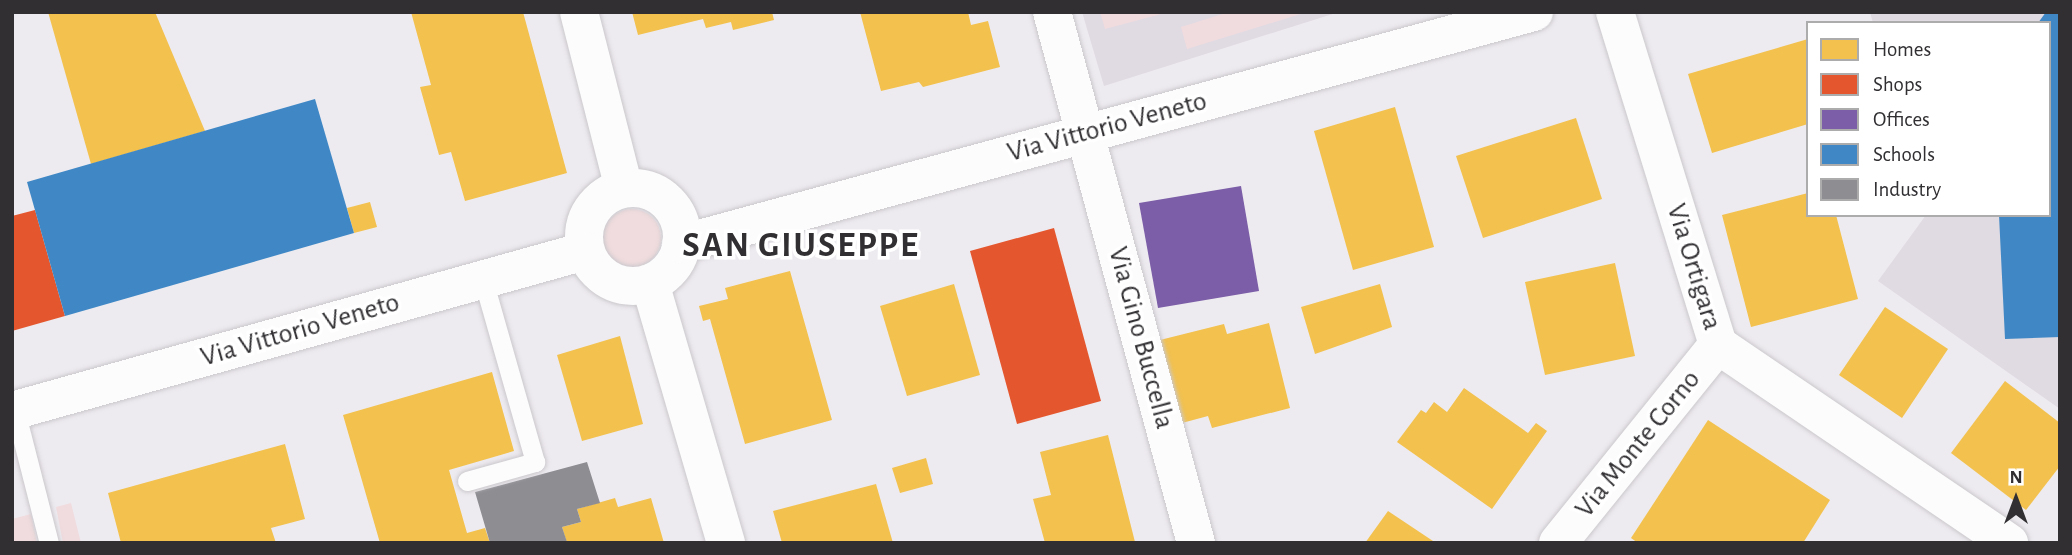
<!DOCTYPE html>
<html>
<head>
<meta charset="utf-8">
<style>
  body { margin:0 }
  #map { position:relative; width:2072px; height:555px; overflow:hidden; background:#eeebf0; font-family:"Alegreya Sans",sans-serif }
  div>[style] { position:absolute }
  [style*='--x'] { left:calc(var(--x)*1px); top:calc(var(--y)*1px); width:calc(var(--w)*1px); rotate:calc(var(--a)*1deg) }
  .built>* { inset:0; background:#e0dae3 }
  .green>* { inset:0; background:#f0dcde }
  .round { border-radius:50% }
  .homes>* { inset:0; background:#f2c14e }
  .shops>* { inset:0; background:#e4572e }
  .offices>* { inset:0; background:#7b5ea7 }
  .schools>* { inset:0; background:#3f88c5 }
  .industry>* { inset:0; background:#8d8d92 }
  .roads { filter:drop-shadow(0 0 2px #cbc8cc) drop-shadow(0 0 2px #cbc8cc) }
  .service>* { height:19px; margin:-9.5px; padding:0 9.5px; transform-origin:9.5px; border-radius:9.5px; background:#fcfcfd }
  .minor>* { height:38px; margin:-19px; padding:0 19px; transform-origin:19px; border-radius:19px; background:#fcfcfd }
  .tertiary>* { height:38px; margin:-19px; padding:0 19px; transform-origin:19px; border-radius:19px; background:#fcfcfd }
  .tertiary>.ring { margin:-19px; padding:0; box-sizing:content-box; background:none; border:38px solid #fcfcfd; border-radius:50% }
  span { translate:-50% -50%; white-space:nowrap; text-align:center; line-height:1.15; -webkit-text-stroke:7px #fff; paint-order:stroke }
  .street-label { font-size:28px; color:#312f32 }
  .district-label { font-size:35px; color:#312f32; font-weight:700; letter-spacing:2px }
  .frame { position:absolute; inset:0; border:14px solid #312f32; pointer-events:none }
  .legend { position:absolute; left:1806px; top:21px; width:245px; height:196px; box-sizing:border-box; background:#fff; border:2px solid #adacad; margin:0; padding:9px 12px; list-style:none; font-size:21px; color:#312f32 }
  .legend li { display:flex; align-items:center; gap:14px; height:35px }
  .legend b { width:35px; border:2px solid #adacad }
  .north { position:absolute; left:1981px; top:464px; width:70px; height:70px; -webkit-text-stroke:5px #fff; paint-order:stroke; rotate:0deg; font-size:19px; font-weight:700; line-height:28px; text-align:center; color:#312f32 }
  .north::after { content:''; display:block; margin:auto; width:24px; height:32px; background:#312f32; clip-path:polygon(50% 0,100% 100%,50% 72%,0 100%) }
</style>
</head>
<body>
<div id="map">
  <div class="built">
    <div style="clip-path:polygon(1082px 12px,1339px 12px,1104px 86px)"></div>
    <div style="clip-path:polygon(1870px 12px,2060px 12px,2060px 409px,1878px 281px,1926px 215px,2049px 215px,2049px 23px,1873px 23px)"></div>
  </div>
  <div class="green">
    <div style="clip-path:polygon(1100px 12px,1169px 12px,1105px 29px)"></div>
    <div style="clip-path:polygon(1229px 12px,1307px 12px,1187px 49px,1181px 27px)"></div>
    <div class="round" style="left:603px;top:209px;width:58px;height:58px"></div>
    <div style="clip-path:polygon(71px 503px,81px 543px,63px 543px,56px 507px)"></div>
    <div style="clip-path:polygon(31px 514px,37px 543px,12px 543px,12px 519px)"></div>
  </div>
  <div class="homes">
    <div style="clip-path:polygon(48px 12px,155px 12px,205px 131px,91px 164px)"></div>
    <div style="clip-path:polygon(411px 12px,523px 12px,567px 173px,465px 201px,451px 152px,439px 155px,420px 87px,431px 85px)"></div>
    <div style="clip-path:polygon(632px 12px,772px 12px,774px 20px,733px 30px,731px 22px,706px 28px,703px 19px,638px 35px)"></div>
    <div style="clip-path:polygon(860px 12px,968px 12px,971px 25px,988px 21px,1000px 67px,923px 87px,919px 82px,881px 91px)"></div>
    <div style="clip-path:polygon(1808px 39px,1808px 124px,1712px 153px,1688px 74px)"></div>
    <div style="clip-path:polygon(1395px 107px,1434px 247px,1353px 270px,1314px 131px)"></div>
    <div style="clip-path:polygon(1576px 118px,1602px 199px,1483px 238px,1456px 156px)"></div>
    <div style="clip-path:polygon(1808px 193px,1808px 215px,1836px 215px,1858px 299px,1751px 327px,1722px 215px)"></div>
    <div style="clip-path:polygon(370px 202px,377px 227px,354px 233px,347px 208px)"></div>
    <div style="clip-path:polygon(1615px 263px,1635px 356px,1545px 375px,1525px 282px)"></div>
    <div style="clip-path:polygon(790px 271px,832px 420px,745px 444px,710px 319px,703px 321px,699px 306px,728px 299px,725px 288px)"></div>
    <div style="clip-path:polygon(954px 284px,980px 375px,907px 396px,880px 306px)"></div>
    <div style="clip-path:polygon(1380px 284px,1392px 327px,1315px 354px,1301px 307px)"></div>
    <div style="clip-path:polygon(1885px 307px,1948px 349px,1902px 418px,1839px 375px)"></div>
    <div style="clip-path:polygon(1269px 323px,1290px 408px,1212px 428px,1208px 416px,1182px 423px,1160px 340px,1224px 324px,1227px 334px)"></div>
    <div style="clip-path:polygon(620px 336px,643px 424px,582px 441px,557px 355px)"></div>
    <div style="clip-path:polygon(492px 372px,514px 451px,449px 470px,467px 533px,485px 528px,490px 543px,380px 543px,343px 415px)"></div>
    <div style="clip-path:polygon(2005px 381px,2060px 423px,2060px 466px,2026px 510px,1951px 453px)"></div>
    <div style="clip-path:polygon(1464px 388px,1528px 433px,1536px 423px,1547px 431px,1492px 509px,1397px 442px,1421px 410px,1426px 413px,1434px 402px,1447px 412px)"></div>
    <div style="clip-path:polygon(1708px 420px,1830px 500px,1803px 543px,1638px 543px,1631px 538px)"></div>
    <div style="clip-path:polygon(1108px 435px,1135px 542px,1045px 543px,1033px 499px,1051px 495px,1040px 452px)"></div>
    <div style="clip-path:polygon(285px 444px,305px 519px,271px 528px,276px 543px,121px 543px,108px 493px)"></div>
    <div style="clip-path:polygon(926px 458px,933px 484px,900px 493px,892px 468px)"></div>
    <div style="clip-path:polygon(876px 484px,893px 543px,782px 543px,773px 511px)"></div>
    <div style="clip-path:polygon(615px 498px,618px 507px,651px 498px,664px 543px,567px 543px,562px 527px,581px 522px,577px 509px)"></div>
    <div style="clip-path:polygon(1388px 511px,1436px 543px,1365px 543px)"></div>
  </div>
  <div class="shops">
    <div style="clip-path:polygon(35px 210px,65px 316px,12px 331px,12px 216px)"></div>
    <div style="clip-path:polygon(1054px 228px,1101px 401px,1017px 424px,970px 251px)"></div>
  </div>
  <div class="offices">
    <div style="clip-path:polygon(1241px 186px,1259px 291px,1158px 308px,1139px 203px)"></div>
  </div>
  <div class="schools">
    <div style="clip-path:polygon(2046px 12px,2060px 12px,2060px 337px,2005px 339px,1999px 215px,2049px 215px,2049px 23px,2038px 23px)"></div>
    <div style="clip-path:polygon(315px 99px,354px 233px,65px 316px,27px 182px)"></div>
  </div>
  <div class="industry">
    <div style="clip-path:polygon(587px 462px,600px 503px,577px 509px,581px 522px,562px 527px,567px 542px,490px 543px,475px 492px)"></div>
  </div>
  <div class="roads">
    <div class="service">
      <div style="--x:15;--y:410;--w:137;--a:75.7"></div>
      <div style="--x:467;--y:481;--w:71;--a:-15.6"></div>
      <div style="--x:535;--y:462;--w:189;--a:-105.9"></div>
    </div>
    <div class="minor">
      <div style="--x:579;--y:12;--w:182;--a:75.7"></div>
      <div style="--x:1052;--y:12;--w:550;--a:74.83"></div>
      <div style="--x:1615;--y:12;--w:349;--a:72.8"></div>
      <div style="--x:1718;--y:345;--w:352;--a:34.2"></div>
      <div style="--x:650;--y:283;--w:271;--a:73.7"></div>
      <div style="--x:1558;--y:543;--w:255;--a:-51.1"></div>
    </div>
    <div class="tertiary">
      <div class="ring" style="left:584px;top:188px;width:60px;height:60px"></div>
      <div style="--x:681;--y:244;--w:884;--a:-15.22"></div>
      <div style="--x:12;--y:411;--w:595;--a:-15.6"></div>
    </div>
  </div>
  <div class="street-label">
    <span style="left:1107px;top:127px;rotate:-15deg">Via Vittorio Veneto</span>
    <span style="left:1694px;top:267px;rotate:73deg">Via Ortigara</span>
    <span style="left:300px;top:330px;rotate:-16deg">Via Vittorio Veneto</span>
    <span style="left:1141px;top:338px;rotate:75deg">Via Gino Buccella</span>
    <span style="left:1638px;top:444px;rotate:-51deg">Via Monte Corno</span>
  </div>
  <div class="district-label">
    <span style="left:801px;top:246px">SAN GIUSEPPE</span>
  </div>
  <div class="frame"></div>
  <ul class="legend">
  <li><b style="height:19px;background:#f2c14e"></b>Homes</li>
  <li><b style="height:19px;background:#e4572e"></b>Shops</li>
  <li><b style="height:19px;background:#7b5ea7"></b>Offices</li>
  <li><b style="height:19px;background:#3f88c5"></b>Schools</li>
  <li><b style="height:19px;background:#8d8d92"></b>Industry</li>
  </ul>
  <div class="north">N</div>
</div>
</body>
</html>
